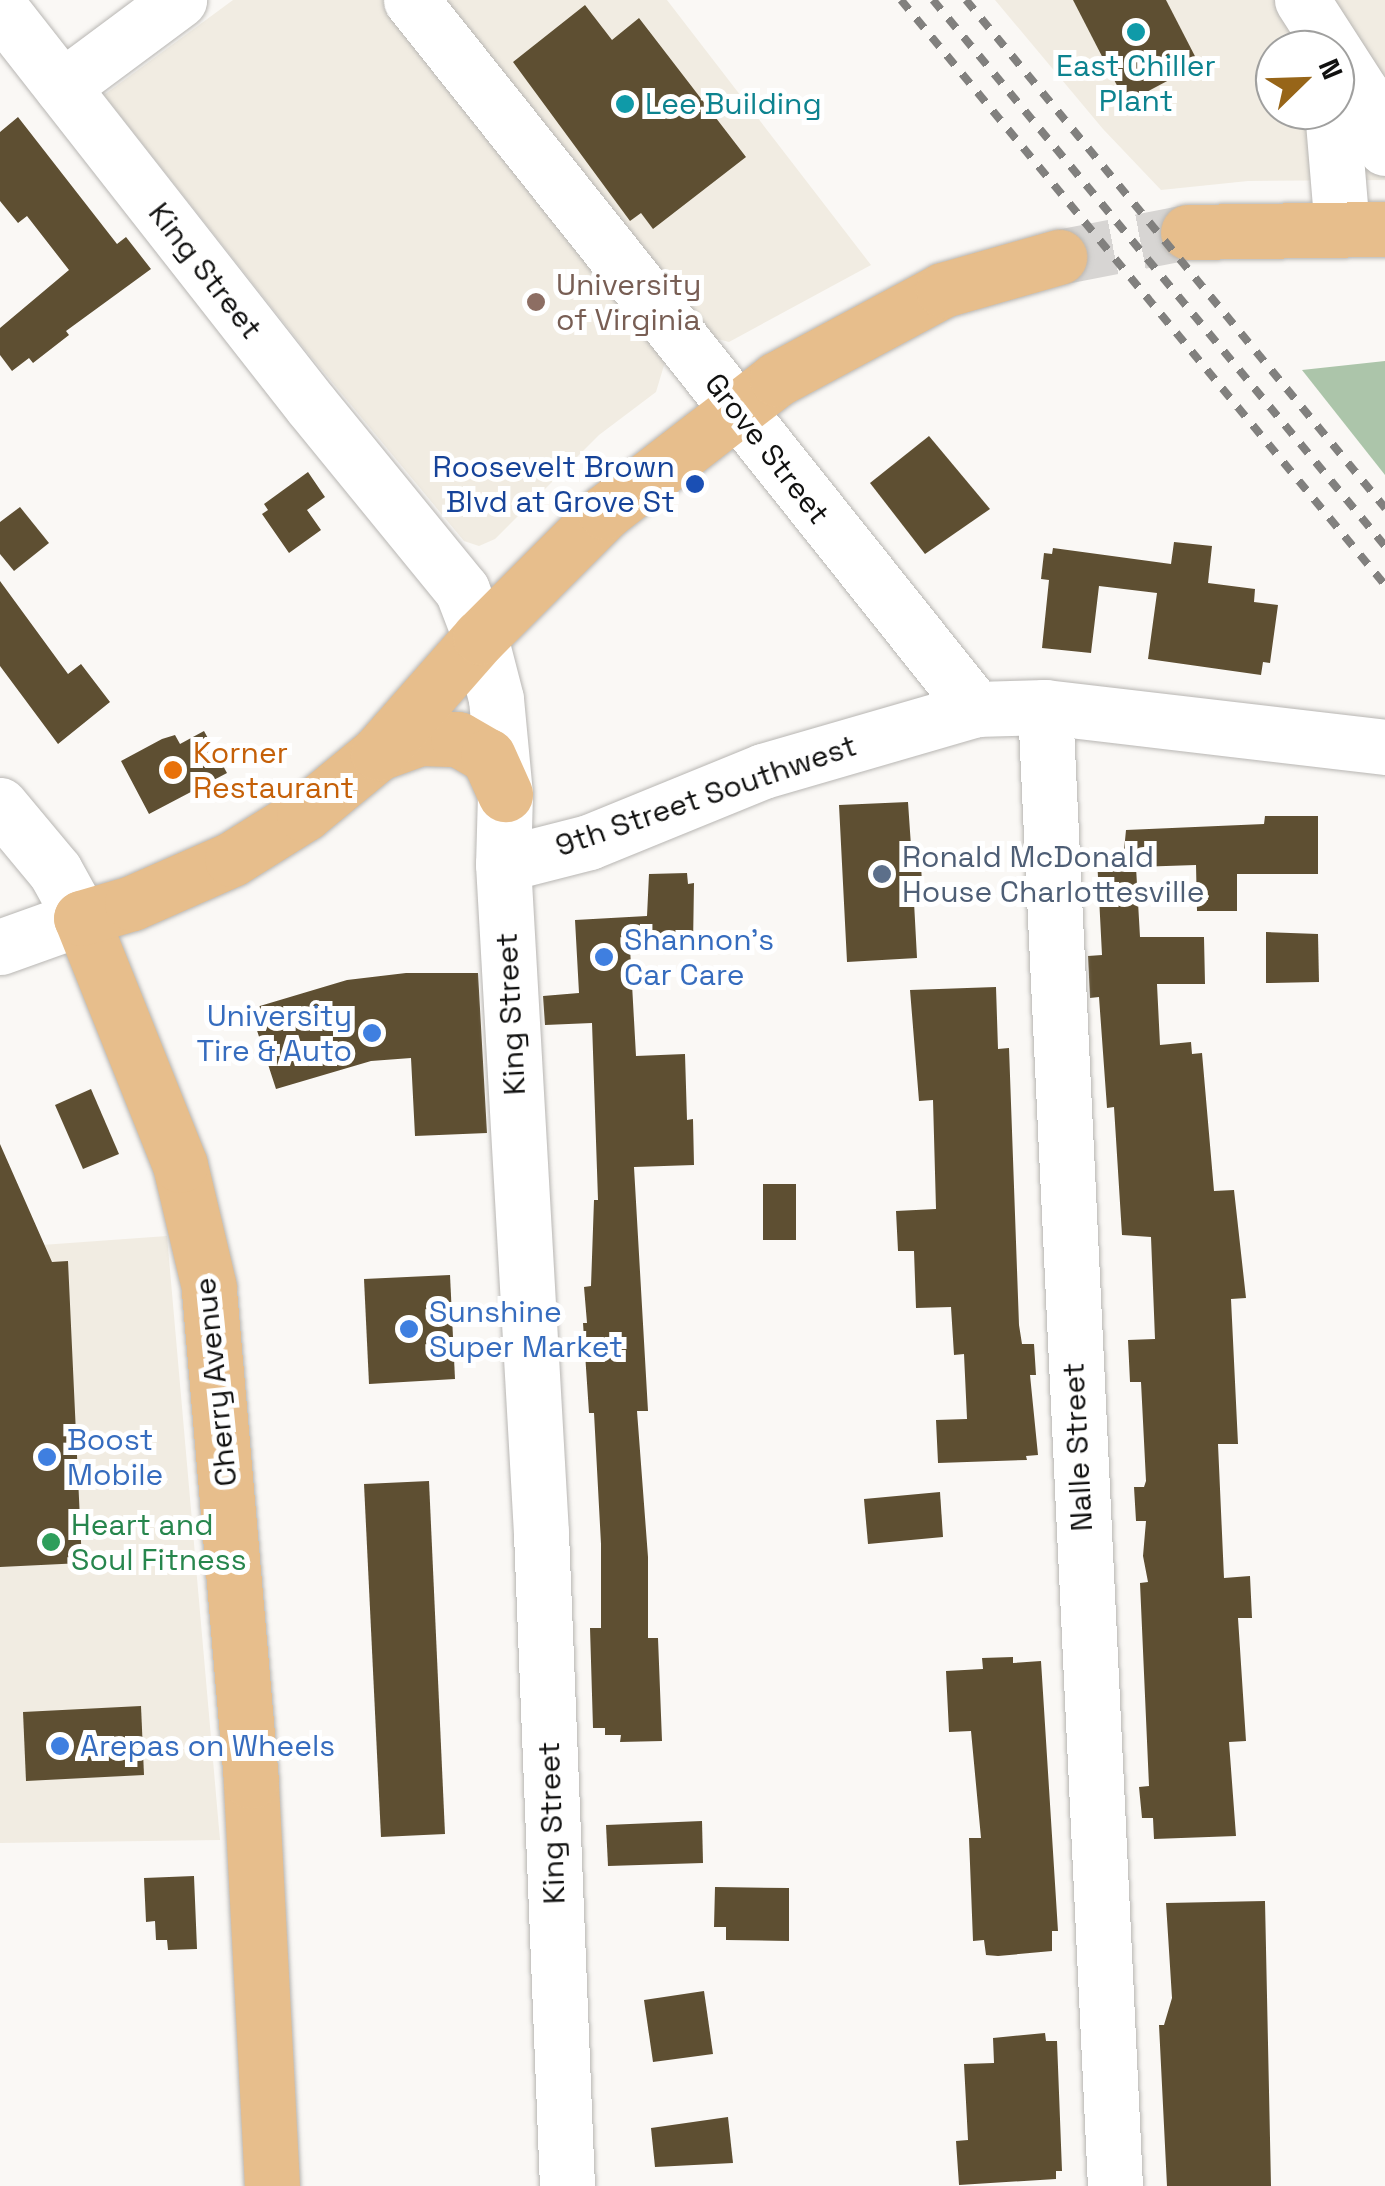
<!DOCTYPE html>
<html>
<head>
<meta charset="utf-8">
<style>
  body { margin:0 }
  #map { position:relative; width:1385px; height:2186px; overflow:hidden; background:#faf8f5; font-family:"Space Grotesk",sans-serif }
  div>[style] { position:absolute }
  [style*='--x'] { left:calc(var(--x)*1px); top:calc(var(--y)*1px); width:calc(var(--w)*1px); rotate:calc(var(--a)*1deg) }
  .built>* { inset:0; background:#f1ece2 }
  .forest>* { inset:0; background:#acc5aa }
  .building>* { inset:0; background:#5e4f32 }
  .major-tunnel>* { height:55px; margin-top:-27.5px; transform-origin:0; background:repeating-linear-gradient(90deg,#d7d5d3 0 55px,transparent 0 83px) }
  .roads { filter:drop-shadow(0 0 2px #b8b6b3) drop-shadow(0 0 2px #b8b6b3) }
  .minor>* { height:55px; margin:-27.5px; padding:0 27.5px; transform-origin:27.5px; border-radius:27.5px; background:#fff }
  .major>* { height:55px; margin:-27.5px; padding:0 27.5px; transform-origin:27.5px; border-radius:27.5px; background:#e7be8c }
  .rail>* { height:8px; margin-top:-4px; transform-origin:0; background:repeating-linear-gradient(90deg,#81807e 0 12px,transparent 0 24px) }
  .dots>* { width:28px; height:28px; translate:-50% -50%; box-sizing:border-box; border:5px solid #fff; border-radius:50% }
  span { translate:-50% -50%; white-space:nowrap; text-align:center; line-height:1.15; -webkit-text-stroke:10px #fff; paint-order:stroke }
  .culture-label { font-size:30px; color:#0d838f }
  .left { translate:0 -50%; text-align:left }
  .street-label { font-size:30px; color:#111110 }
  .education-label { font-size:30px; color:#785e54 }
  .transit-label { font-size:30px; color:#164399 }
  .right { translate:-100% -50%; text-align:right }
  .food-label { font-size:30px; color:#c56008 }
  .service-label { font-size:30px; color:#4e5e75 }
  .shop-label { font-size:30px; color:#366cbe }
  .leisure-label { font-size:30px; color:#27864d }
  .north { position:absolute; left:1255px; top:30px; width:100px; height:100px; box-sizing:border-box; background:#fff; border:2px solid #a0a09f; border-radius:50%; rotate:67deg; font-size:28px; font-weight:700; line-height:40px; text-align:center; color:#111110 }
  .north::after { content:''; display:block; margin:auto; width:35px; height:45px; background:#976518; clip-path:polygon(50% 0,100% 100%,50% 72%,0 100%) }
</style>
</head>
<body>
<div id="map">
  <div class="built">
    <div style="clip-path:polygon(233px 0,667px 0,871px 265px,729px 342px,714px 338px,665px 362px,656px 392px,599px 435px,495px 539px,479px 546px,464px 541px,307px 352px,104px 95px)"></div>
    <div style="clip-path:polygon(evenodd,995px 0,1385px 0,1385px 180px,1248px 181px,1161px 190px,1103px 129px,995px 0,1275px 50px,1335px 50px,1335px 110px,1275px 110px,1275px 50px)"></div>
    <div style="clip-path:polygon(167px 1236px,220px 1840px,0 1843px,0 1248px)"></div>
  </div>
  <div class="forest">
    <div style="clip-path:polygon(1385px 361px,1385px 475px,1302px 370px)"></div>
  </div>
  <div class="building">
    <div style="clip-path:polygon(1073px 0,1166px 0,1199px 64px,1126px 103px)"></div>
    <div style="clip-path:polygon(585px 5px,612px 40px,639px 18px,746px 157px,653px 229px,641px 213px,630px 221px,513px 62px)"></div>
    <div style="clip-path:polygon(18px 117px,117px 244px,126px 237px,151px 269px,66px 331px,69px 335px,33px 363px,29px 358px,12px 371px,0 355px,0 328px,69px 270px,27px 216px,18px 223px,0 201px,0 132px)"></div>
    <div style="clip-path:polygon(929px 436px,990px 509px,925px 554px,870px 483px)"></div>
    <div style="clip-path:polygon(308px 472px,325px 497px,307px 510px,321px 530px,289px 553px,262px 514px,268px 510px,264px 504px)"></div>
    <div style="clip-path:polygon(20px 507px,49px 543px,14px 571px,0 554px,0 522px)"></div>
    <div style="clip-path:polygon(1174px 542px,1212px 546px,1208px 583px,1255px 589px,1254px 602px,1278px 605px,1270px 663px,1263px 662px,1261px 675px,1148px 659px,1157px 593px,1099px 586px,1091px 653px,1042px 648px,1049px 580px,1041px 579px,1044px 553px,1052px 554px,1053px 548px,1171px 564px)"></div>
    <div style="clip-path:polygon(0 581px,68px 674px,81px 664px,110px 702px,58px 744px,0 666px)"></div>
    <div style="clip-path:polygon(204px 731px,227px 773px,149px 814px,121px 761px,162px 739px,175px 735px,180px 744px)"></div>
    <div style="clip-path:polygon(908px 802px,911px 846px,920px 846px,923px 902px,914px 902px,917px 958px,847px 962px,839px 805px)"></div>
    <div style="clip-path:polygon(1265px 816px,1318px 816px,1318px 874px,1237px 874px,1237px 911px,1197px 911px,1196px 865px,1136px 867px,1140px 937px,1204px 937px,1205px 984px,1157px 984px,1160px 1045px,1191px 1042px,1192px 1054px,1202px 1053px,1214px 1191px,1234px 1190px,1246px 1298px,1231px 1299px,1238px 1444px,1218px 1444px,1224px 1578px,1250px 1576px,1252px 1618px,1238px 1618px,1246px 1741px,1229px 1742px,1236px 1836px,1154px 1839px,1153px 1818px,1142px 1818px,1139px 1787px,1149px 1786px,1140px 1583px,1148px 1582px,1143px 1556px,1146px 1521px,1136px 1521px,1134px 1487px,1144px 1487px,1146px 1481px,1141px 1382px,1130px 1382px,1128px 1340px,1155px 1339px,1151px 1237px,1122px 1235px,1114px 1107px,1107px 1108px,1099px 997px,1090px 998px,1088px 956px,1102px 955px,1097px 858px,1123px 861px,1126px 830px,1264px 824px)"></div>
    <div style="clip-path:polygon(687px 873px,688px 884px,694px 883px,693px 946px,630px 948px,636px 1056px,685px 1054px,687px 1120px,693px 1119px,694px 1165px,634px 1167px,648px 1411px,637px 1411px,648px 1557px,648px 1638px,658px 1638px,662px 1741px,620px 1742px,621px 1735px,605px 1735px,605px 1728px,593px 1728px,590px 1628px,601px 1628px,601px 1544px,594px 1413px,589px 1413px,583px 1323px,587px 1323px,584px 1287px,591px 1286px,594px 1200px,598px 1200px,592px 1023px,545px 1025px,543px 996px,579px 993px,575px 920px,647px 916px,649px 874px)"></div>
    <div style="clip-path:polygon(1266px 932px,1318px 934px,1319px 982px,1266px 983px)"></div>
    <div style="clip-path:polygon(406px 973px,478px 973px,487px 1133px,415px 1136px,411px 1058px,371px 1061px,276px 1089px,250px 1009px,347px 980px)"></div>
    <div style="clip-path:polygon(996px 987px,998px 1049px,1009px 1048px,1019px 1325px,1022px 1344px,1034px 1344px,1036px 1375px,1030px 1375px,1038px 1455px,1026px 1456px,1027px 1460px,938px 1463px,936px 1420px,967px 1419px,964px 1354px,954px 1355px,951px 1307px,916px 1308px,914px 1251px,898px 1251px,896px 1211px,936px 1209px,933px 1100px,919px 1101px,910px 990px)"></div>
    <div style="clip-path:polygon(91px 1089px,119px 1154px,83px 1169px,55px 1105px)"></div>
    <div style="clip-path:polygon(0 1144px,52px 1262px,68px 1261px,82px 1563px,0 1567px)"></div>
    <div style="clip-path:polygon(763px 1184px,796px 1184px,796px 1240px,763px 1240px)"></div>
    <div style="clip-path:polygon(450px 1275px,455px 1379px,369px 1384px,364px 1279px)"></div>
    <div style="clip-path:polygon(429px 1481px,445px 1834px,381px 1837px,364px 1484px)"></div>
    <div style="clip-path:polygon(940px 1492px,943px 1537px,868px 1544px,864px 1499px)"></div>
    <div style="clip-path:polygon(1013px 1657px,1013px 1663px,1041px 1661px,1058px 1931px,1052px 1931px,1052px 1951px,998px 1956px,986px 1955px,984px 1940px,973px 1941px,969px 1838px,981px 1838px,971px 1731px,949px 1732px,946px 1671px,983px 1669px,982px 1658px)"></div>
    <div style="clip-path:polygon(141px 1706px,144px 1775px,26px 1781px,23px 1712px)"></div>
    <div style="clip-path:polygon(702px 1821px,703px 1863px,608px 1866px,606px 1825px)"></div>
    <div style="clip-path:polygon(194px 1876px,197px 1949px,168px 1950px,167px 1940px,156px 1940px,155px 1921px,146px 1922px,144px 1878px)"></div>
    <div style="clip-path:polygon(715px 1887px,789px 1888px,789px 1941px,726px 1940px,726px 1927px,714px 1927px)"></div>
    <div style="clip-path:polygon(1265px 1901px,1271px 2186px,1167px 2186px,1159px 2025px,1164px 2025px,1172px 1998px,1166px 1903px)"></div>
    <div style="clip-path:polygon(704px 1991px,713px 2054px,653px 2062px,644px 2000px)"></div>
    <div style="clip-path:polygon(1045px 2033px,1046px 2041px,1057px 2041px,1062px 2171px,1056px 2171px,1056px 2179px,959px 2185px,956px 2141px,968px 2140px,964px 2064px,994px 2063px,993px 2038px)"></div>
    <div style="clip-path:polygon(728px 2117px,733px 2163px,655px 2167px,651px 2128px)"></div>
  </div>
  <div class="major-tunnel">
    <div style="--x:1059;--y:257;--w:131;--a:-11"></div>
  </div>
  <div class="roads">
    <div class="minor">
      <div style="--x:411;--y:0;--w:907;--a:51.45"></div>
      <div style="--x:1302;--y:0;--w:109;--a:57.3"></div>
      <div style="--x:1361;--y:92;--w:61;--a:66.8"></div>
      <div style="--x:0;--y:8;--w:504;--a:51.93"></div>
      <div style="--x:311;--y:405;--w:239;--a:50.8"></div>
      <div style="--x:462;--y:590;--w:50;--a:69"></div>
      <div style="--x:480;--y:637;--w:64;--a:75.5"></div>
      <div style="--x:496;--y:699;--w:95;--a:84.6"></div>
      <div style="--x:505;--y:794;--w:70;--a:91.6"></div>
      <div style="--x:503;--y:864;--w:670;--a:86.75"></div>
      <div style="--x:541;--y:1533;--w:654;--a:87.72"></div>
      <div style="--x:62;--y:87;--w:146;--a:-36.6"></div>
      <div style="--x:1332;--y:110;--w:120;--a:85.2"></div>
      <div style="--x:1045;--y:707;--w:1481;--a:87.29"></div>
      <div style="--x:0;--y:805;--w:86;--a:50.2"></div>
      <div style="--x:55;--y:871;--w:54;--a:61"></div>
      <div style="--x:81;--y:918;--w:86;--a:160.3"></div>
      <div style="--x:503;--y:864;--w:89;--a:-14.3"></div>
      <div style="--x:589;--y:842;--w:188;--a:-22.2"></div>
      <div style="--x:763;--y:771;--w:222;--a:-16.2"></div>
      <div style="--x:976;--y:709;--w:69;--a:-1.7"></div>
      <div style="--x:1045;--y:707;--w:342;--a:6.7"></div>
    </div>
    <div class="major">
      <div style="--x:1188;--y:232;--w:197;--a:-0.9"></div>
      <div style="--x:378;--y:753;--w:45;--a:-19.7"></div>
      <div style="--x:420;--y:738;--w:38;--a:2"></div>
      <div style="--x:458;--y:739;--w:34;--a:30"></div>
      <div style="--x:488;--y:756;--w:42;--a:65.9"></div>
      <div style="--x:272;--y:2186;--w:406;--a:-93"></div>
      <div style="--x:251;--y:1781;--w:496;--a:-94.9"></div>
      <div style="--x:209;--y:1287;--w:125;--a:-103.4"></div>
      <div style="--x:180;--y:1165;--w:266;--a:-111.8"></div>
      <div style="--x:81;--y:918;--w:53;--a:-16.4"></div>
      <div style="--x:132;--y:903;--w:109;--a:-23.7"></div>
      <div style="--x:232;--y:859;--w:85;--a:-32"></div>
      <div style="--x:304;--y:814;--w:96;--a:-39.5"></div>
      <div style="--x:378;--y:753;--w:154;--a:-48.7"></div>
      <div style="--x:480;--y:637;--w:177;--a:-45"></div>
      <div style="--x:605;--y:512;--w:217;--a:-37.7"></div>
      <div style="--x:777;--y:379;--w:188;--a:-28.2"></div>
      <div style="--x:943;--y:290;--w:121;--a:-15.9"></div>
    </div>
  </div>
  <div class="rail">
    <div style="--x:901;--y:0;--w:759;--a:50.4"></div>
    <div style="--x:933;--y:0;--w:709;--a:50.38"></div>
    <div style="--x:966;--y:0;--w:659;--a:50.48"></div>
  </div>
  <div class="dots">
    <div style="left:1136px;top:32px;background:#0f9aa8"></div>
    <div style="left:625px;top:104px;background:#0f9aa8"></div>
    <div style="left:536px;top:302px;background:#8d6e63"></div>
    <div style="left:695px;top:484px;background:#1a4fb4"></div>
    <div style="left:173px;top:770px;background:#e8710a"></div>
    <div style="left:882px;top:874px;background:#5c6f8a"></div>
    <div style="left:604px;top:957px;background:#3f7fe0"></div>
    <div style="left:372px;top:1033px;background:#3f7fe0"></div>
    <div style="left:409px;top:1329px;background:#3f7fe0"></div>
    <div style="left:47px;top:1457px;background:#3f7fe0"></div>
    <div style="left:51px;top:1542px;background:#2e9e5b"></div>
    <div style="left:60px;top:1746px;background:#3f7fe0"></div>
  </div>
  <div class="culture-label">
    <span style="left:1136px;top:83px">East Chiller<br>Plant</span>
    <span class="left" style="left:645px;top:104px">Lee Building</span>
  </div>
  <div class="street-label">
    <span style="left:205px;top:271px;rotate:52deg">King Street</span>
    <span style="left:767px;top:449px;rotate:52deg">Grove Street</span>
    <span style="left:706px;top:796px;rotate:-19deg">9th Street Southwest</span>
    <span style="left:511px;top:1014px;rotate:-93deg">King Street</span>
    <span style="left:216px;top:1382px;rotate:-96deg">Cherry Avenue</span>
    <span style="left:1078px;top:1447px;rotate:-93deg">Nalle Street</span>
    <span style="left:552px;top:1823px;rotate:-92deg">King Street</span>
  </div>
  <div class="education-label">
    <span class="left" style="left:556px;top:302px">University<br>of Virginia</span>
  </div>
  <div class="transit-label">
    <span class="right" style="left:675px;top:484px">Roosevelt Brown<br>Blvd at Grove St</span>
  </div>
  <div class="food-label">
    <span class="left" style="left:193px;top:770px">Korner<br>Restaurant</span>
  </div>
  <div class="service-label">
    <span class="left" style="left:902px;top:874px">Ronald McDonald<br>House Charlottesville</span>
  </div>
  <div class="shop-label">
    <span class="left" style="left:624px;top:957px">Shannon's<br>Car Care</span>
    <span class="right" style="left:352px;top:1033px">University<br>Tire &amp; Auto</span>
    <span class="left" style="left:429px;top:1329px">Sunshine<br>Super Market</span>
    <span class="left" style="left:67px;top:1457px">Boost<br>Mobile</span>
    <span class="left" style="left:80px;top:1746px">Arepas on Wheels</span>
  </div>
  <div class="leisure-label">
    <span class="left" style="left:71px;top:1542px">Heart and<br>Soul Fitness</span>
  </div>
  <div class="north">N</div>
</div>
</body>
</html>
